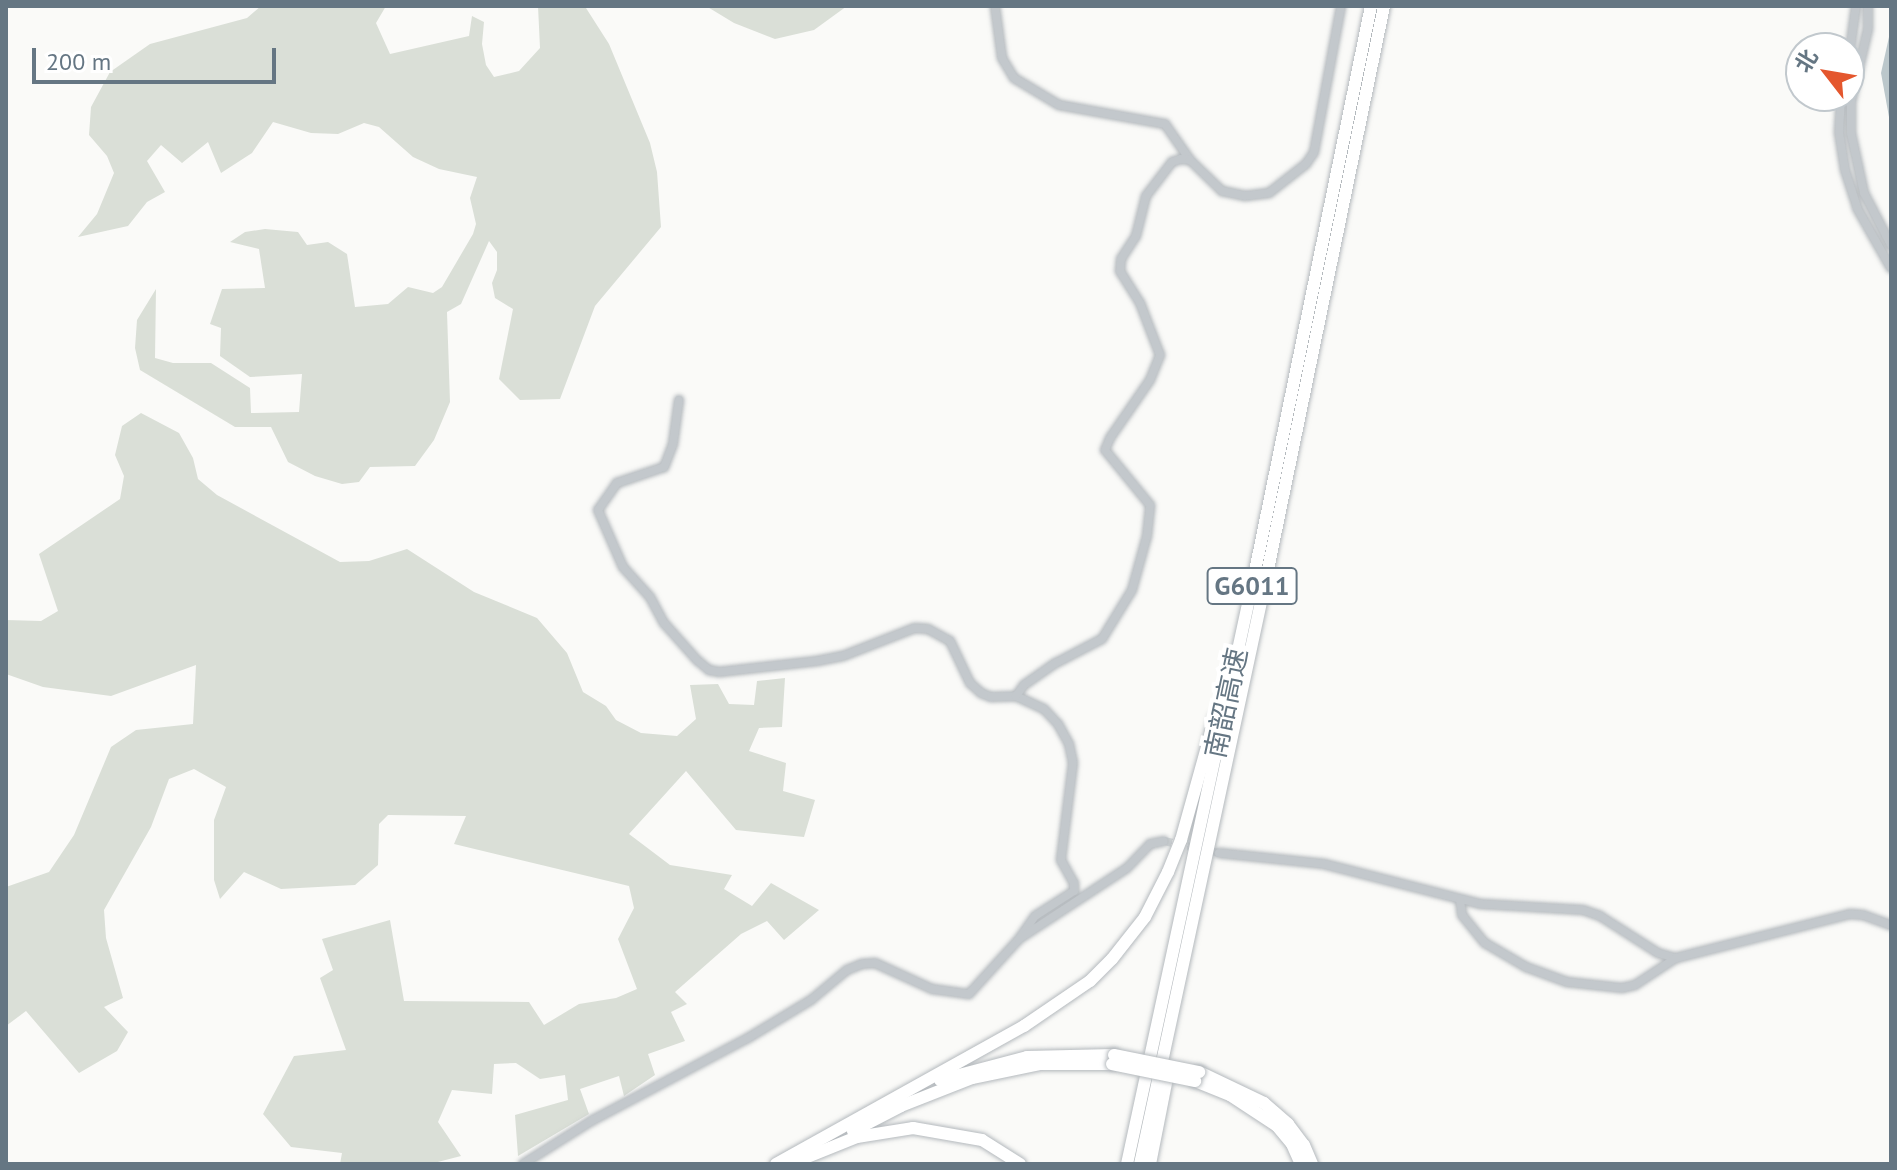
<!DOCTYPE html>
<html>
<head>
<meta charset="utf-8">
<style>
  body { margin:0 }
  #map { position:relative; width:1897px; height:1170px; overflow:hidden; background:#fafaf8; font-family:"PT Sans","Noto Sans SC",sans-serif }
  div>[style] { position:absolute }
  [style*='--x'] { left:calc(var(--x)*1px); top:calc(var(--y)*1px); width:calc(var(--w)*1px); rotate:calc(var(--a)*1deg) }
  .green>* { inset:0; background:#dadfd7 }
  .water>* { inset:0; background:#bbc7cb }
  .minor-tunnel>* { height:8px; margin-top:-4px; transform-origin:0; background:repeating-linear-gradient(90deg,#d5d9db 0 8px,transparent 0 12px) }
  .roads { filter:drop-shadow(0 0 2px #b4b9bd) drop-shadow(0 0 2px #b4b9bd) }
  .minor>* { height:8px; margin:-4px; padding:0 4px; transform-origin:4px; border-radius:4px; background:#c3c8cc }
  .highway>* { height:12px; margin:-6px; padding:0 6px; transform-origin:6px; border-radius:6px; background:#fff }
  .bridges { filter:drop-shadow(0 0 2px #b4b9bd) drop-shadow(0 0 2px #b4b9bd) }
  .highway-bridge>* { height:12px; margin:-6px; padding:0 6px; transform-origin:6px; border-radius:6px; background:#fff }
  span { translate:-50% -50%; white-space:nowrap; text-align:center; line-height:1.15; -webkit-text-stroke:8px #fff; paint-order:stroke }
  .shield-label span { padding:2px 6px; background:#fff; border:2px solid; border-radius:6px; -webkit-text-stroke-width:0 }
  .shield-label { font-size:26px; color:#657683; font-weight:700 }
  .street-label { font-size:28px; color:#657683 }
  .frame { position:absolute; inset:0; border:8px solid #657683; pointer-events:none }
  .north { position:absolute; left:1785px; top:32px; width:80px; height:80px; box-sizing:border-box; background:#fff; border:2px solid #c1c8cd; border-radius:50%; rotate:301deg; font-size:22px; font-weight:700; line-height:32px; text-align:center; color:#657683 }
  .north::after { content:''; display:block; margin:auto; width:28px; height:36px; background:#e4572e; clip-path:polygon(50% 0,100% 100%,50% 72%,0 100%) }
  .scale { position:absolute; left:32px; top:48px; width:244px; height:36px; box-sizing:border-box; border:4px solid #657683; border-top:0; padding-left:10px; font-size:24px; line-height:28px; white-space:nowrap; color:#657683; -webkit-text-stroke:6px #fff; paint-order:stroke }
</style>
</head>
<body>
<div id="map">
  <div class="green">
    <div style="clip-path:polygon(261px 6px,386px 6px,376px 23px,390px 54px,469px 36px,472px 16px,484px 22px,482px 44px,486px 65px,494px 77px,519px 71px,540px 48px,538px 6px,586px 8px,609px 44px,650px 143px,657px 172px,661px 227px,595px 306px,560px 399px,520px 400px,499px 379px,513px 309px,495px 298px,492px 283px,497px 270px,497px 252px,489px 241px,461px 304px,447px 312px,450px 402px,434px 440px,415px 466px,370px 467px,359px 482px,342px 484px,315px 476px,288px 462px,271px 427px,235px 427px,140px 370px,135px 348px,137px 320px,156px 289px,155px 358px,173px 363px,211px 363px,250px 388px,251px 413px,299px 412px,302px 374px,250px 377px,220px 356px,221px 328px,210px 324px,222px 289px,265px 288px,259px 249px,230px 242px,245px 232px,265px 229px,298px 232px,307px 245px,328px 242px,347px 254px,355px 307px,388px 304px,408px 287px,433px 293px,442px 287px,473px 234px,476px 224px,470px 198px,477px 177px,439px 169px,413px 157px,379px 127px,364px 123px,338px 134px,311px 133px,273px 122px,252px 153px,221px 173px,208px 142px,182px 163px,161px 145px,147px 161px,165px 192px,147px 202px,128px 226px,78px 237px,97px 214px,114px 173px,107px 156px,89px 135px,91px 107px,110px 72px,150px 44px,247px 18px)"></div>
    <div style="clip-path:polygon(706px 6px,847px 6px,814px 30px,775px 39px,734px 23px)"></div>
    <div style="clip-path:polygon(141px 413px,179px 433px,193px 458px,198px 479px,217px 495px,340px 562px,369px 561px,407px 549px,474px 592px,537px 618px,567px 653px,583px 692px,606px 706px,616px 720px,641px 733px,677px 736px,696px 719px,690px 685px,718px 684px,729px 704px,754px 705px,757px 681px,785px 678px,782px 727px,759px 728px,749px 751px,786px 763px,783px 791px,815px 800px,804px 837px,736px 830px,686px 771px,629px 834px,670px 865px,732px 875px,724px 889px,752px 906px,771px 883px,819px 910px,784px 940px,767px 921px,741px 934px,675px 992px,687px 1004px,671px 1012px,685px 1041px,648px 1054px,655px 1075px,624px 1096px,619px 1076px,580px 1089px,589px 1114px,518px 1156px,515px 1115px,568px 1100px,565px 1075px,540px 1079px,516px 1063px,494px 1064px,492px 1094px,452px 1090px,438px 1122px,461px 1156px,430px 1164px,340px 1164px,342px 1153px,291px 1147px,263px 1114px,294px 1056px,346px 1050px,320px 978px,333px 970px,322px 939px,390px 920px,404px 1001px,529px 1002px,544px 1025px,579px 1004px,616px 998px,637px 989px,618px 939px,634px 908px,629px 886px,454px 844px,466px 816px,388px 815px,379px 824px,378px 865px,355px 885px,281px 889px,244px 872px,220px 899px,214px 880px,214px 820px,226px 787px,194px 769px,169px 779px,151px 827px,104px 910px,106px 938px,123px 998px,104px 1007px,128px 1032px,117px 1051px,79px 1073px,26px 1011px,6px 1026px,6px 887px,49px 872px,74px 835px,111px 747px,136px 730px,193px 724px,196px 665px,111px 696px,43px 687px,6px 674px,6px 620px,41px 621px,58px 611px,39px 554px,120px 499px,124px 476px,115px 455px,122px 426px)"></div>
  </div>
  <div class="water">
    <div style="clip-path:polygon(1891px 28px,1891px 128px,1881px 73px)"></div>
  </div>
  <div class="minor-tunnel">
    <div style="--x:1164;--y:841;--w:56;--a:12.3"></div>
  </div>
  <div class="roads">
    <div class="minor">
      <div style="--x:995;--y:6;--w:52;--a:82.3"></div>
      <div style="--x:1002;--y:58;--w:23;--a:59"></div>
      <div style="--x:1014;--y:78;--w:52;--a:31"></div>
      <div style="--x:1059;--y:105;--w:108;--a:10.2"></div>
      <div style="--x:1165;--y:124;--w:44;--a:55.2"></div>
      <div style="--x:1868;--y:6;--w:23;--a:90"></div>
      <div style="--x:1868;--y:29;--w:75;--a:103.1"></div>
      <div style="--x:1851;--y:102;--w:31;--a:90"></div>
      <div style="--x:1851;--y:133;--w:61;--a:77.8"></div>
      <div style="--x:1864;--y:193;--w:59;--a:62.6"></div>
      <div style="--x:1849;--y:57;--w:51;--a:-82.2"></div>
      <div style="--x:1841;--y:96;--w:36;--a:93"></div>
      <div style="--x:1839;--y:132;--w:38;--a:81"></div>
      <div style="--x:1845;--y:170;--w:40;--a:72"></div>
      <div style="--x:1857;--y:208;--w:69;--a:60.5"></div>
      <div style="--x:679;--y:400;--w:44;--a:97.8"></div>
      <div style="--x:673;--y:444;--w:25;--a:111"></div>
      <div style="--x:664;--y:467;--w:50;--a:161.2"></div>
      <div style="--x:617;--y:483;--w:33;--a:125"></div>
      <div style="--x:598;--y:510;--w:62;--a:66.3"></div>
      <div style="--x:623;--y:567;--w:40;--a:48"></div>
      <div style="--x:650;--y:597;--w:30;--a:62"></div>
      <div style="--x:664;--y:623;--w:50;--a:48.3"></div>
      <div style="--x:697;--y:660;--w:16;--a:40"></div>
      <div style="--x:709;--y:670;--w:10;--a:11"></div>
      <div style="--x:719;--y:672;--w:99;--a:-6.4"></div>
      <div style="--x:817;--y:661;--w:26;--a:-11"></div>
      <div style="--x:843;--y:656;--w:77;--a:-21.3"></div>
      <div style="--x:915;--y:628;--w:13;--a:4"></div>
      <div style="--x:928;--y:629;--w:25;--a:29"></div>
      <div style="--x:950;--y:641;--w:47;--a:64.5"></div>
      <div style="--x:970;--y:683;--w:15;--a:42"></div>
      <div style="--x:981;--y:693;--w:11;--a:22"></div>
      <div style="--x:991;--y:697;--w:25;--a:-2"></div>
      <div style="--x:1016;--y:696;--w:31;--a:25"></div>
      <div style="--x:1044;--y:709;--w:21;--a:47"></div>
      <div style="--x:1058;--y:724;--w:23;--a:61"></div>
      <div style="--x:1069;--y:744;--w:19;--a:78"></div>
      <div style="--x:1073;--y:763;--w:98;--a:97.1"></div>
      <div style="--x:1061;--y:860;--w:26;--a:61"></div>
      <div style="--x:1074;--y:883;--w:8;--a:90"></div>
      <div style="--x:1074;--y:891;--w:46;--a:147.3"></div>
      <div style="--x:1035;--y:916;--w:28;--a:125"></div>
      <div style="--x:1016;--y:696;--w:14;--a:-54"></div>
      <div style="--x:1024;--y:685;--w:39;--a:-35"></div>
      <div style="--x:1056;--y:663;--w:52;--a:-27.6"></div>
      <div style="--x:1102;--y:639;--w:57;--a:-58.5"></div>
      <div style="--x:1132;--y:590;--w:56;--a:-74.5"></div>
      <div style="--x:1147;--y:536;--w:31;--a:-84"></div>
      <div style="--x:1150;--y:505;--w:71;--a:-129.3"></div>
      <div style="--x:1105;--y:450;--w:13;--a:-67"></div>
      <div style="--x:1110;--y:438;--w:70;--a:-55.4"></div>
      <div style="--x:1150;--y:380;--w:27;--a:-68"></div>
      <div style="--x:1160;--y:355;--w:56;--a:-111"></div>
      <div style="--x:1140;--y:303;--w:38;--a:-122"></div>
      <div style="--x:1120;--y:271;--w:12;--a:-85"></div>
      <div style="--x:1121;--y:259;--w:27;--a:-57"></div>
      <div style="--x:1136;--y:236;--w:41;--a:-76"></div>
      <div style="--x:1146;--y:196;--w:43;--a:-52.6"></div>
      <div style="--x:1172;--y:162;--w:9;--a:-18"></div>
      <div style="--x:1181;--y:159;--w:9;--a:6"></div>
      <div style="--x:1190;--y:160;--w:45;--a:44.1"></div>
      <div style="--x:1222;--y:191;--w:24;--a:12"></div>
      <div style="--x:1245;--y:196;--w:24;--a:-7"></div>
      <div style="--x:1269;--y:193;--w:47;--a:-38.1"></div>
      <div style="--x:1306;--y:164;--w:14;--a:-56"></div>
      <div style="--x:1314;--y:152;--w:148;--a:-79.5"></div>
      <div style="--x:1219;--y:853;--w:106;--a:6"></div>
      <div style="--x:1324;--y:864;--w:162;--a:14.3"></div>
      <div style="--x:1481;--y:904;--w:102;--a:3.4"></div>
      <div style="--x:1583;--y:910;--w:18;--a:19"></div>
      <div style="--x:1600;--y:916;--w:69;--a:32.5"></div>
      <div style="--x:1658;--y:953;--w:19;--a:16"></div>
      <div style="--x:1676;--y:958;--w:179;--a:-14.2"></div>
      <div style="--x:1850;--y:914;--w:13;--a:4"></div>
      <div style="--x:1863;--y:915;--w:30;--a:20"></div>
      <div style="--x:1460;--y:900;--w:15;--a:82"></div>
      <div style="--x:1462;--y:915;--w:36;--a:51"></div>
      <div style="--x:1485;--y:943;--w:48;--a:30.3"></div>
      <div style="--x:1526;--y:967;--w:44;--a:20.1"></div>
      <div style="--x:1567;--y:982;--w:55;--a:6.2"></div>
      <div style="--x:1622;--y:988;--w:13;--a:-13"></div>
      <div style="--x:1635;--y:985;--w:49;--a:-33.4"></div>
      <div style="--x:523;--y:1164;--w:83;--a:-32.2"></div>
      <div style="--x:593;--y:1120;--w:175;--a:-27.9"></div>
      <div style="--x:748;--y:1038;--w:74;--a:-31.1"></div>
      <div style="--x:811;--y:1000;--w:47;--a:-39.8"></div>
      <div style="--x:847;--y:970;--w:16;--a:-22"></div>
      <div style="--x:862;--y:964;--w:13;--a:-4"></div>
      <div style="--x:875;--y:963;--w:63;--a:24.5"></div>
      <div style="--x:932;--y:989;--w:37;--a:8"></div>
      <div style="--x:969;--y:994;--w:74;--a:-47.7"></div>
      <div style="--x:1019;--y:939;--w:129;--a:-33.3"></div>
      <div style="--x:1127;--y:868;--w:33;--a:-46"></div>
      <div style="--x:1150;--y:844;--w:14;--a:-12"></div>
    </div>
    <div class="highway">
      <div style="--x:1199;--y:1072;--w:72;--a:25.5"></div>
      <div style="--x:1264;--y:1103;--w:32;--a:41"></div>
      <div style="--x:1288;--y:1124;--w:26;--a:53"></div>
      <div style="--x:1304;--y:1145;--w:21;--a:67"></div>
      <div style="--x:940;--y:1080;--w:90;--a:-14.8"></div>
      <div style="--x:1027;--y:1057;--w:87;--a:-1.3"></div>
      <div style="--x:1195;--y:1081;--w:38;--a:22"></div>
      <div style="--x:1230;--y:1095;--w:56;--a:33.4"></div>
      <div style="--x:1277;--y:1126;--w:23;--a:50"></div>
      <div style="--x:1292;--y:1144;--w:22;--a:66"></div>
      <div style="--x:853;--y:1131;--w:54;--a:-27.5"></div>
      <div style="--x:901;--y:1106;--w:76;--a:-21.5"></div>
      <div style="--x:972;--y:1078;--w:69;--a:-11.6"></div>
      <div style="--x:1040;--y:1064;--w:72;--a:0"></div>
      <div style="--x:795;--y:1162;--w:67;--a:-22"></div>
      <div style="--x:857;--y:1137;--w:57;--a:-9.1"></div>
      <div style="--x:913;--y:1128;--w:70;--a:9.9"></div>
      <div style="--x:982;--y:1140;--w:45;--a:32.3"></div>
      <div style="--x:776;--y:1164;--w:284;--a:-29.1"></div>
      <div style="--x:1024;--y:1026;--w:80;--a:-34.3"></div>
      <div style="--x:1090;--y:981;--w:31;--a:-45"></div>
      <div style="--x:1112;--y:959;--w:53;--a:-51.8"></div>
      <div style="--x:1145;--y:917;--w:51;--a:-62.9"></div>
      <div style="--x:1168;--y:872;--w:35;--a:-68"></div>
      <div style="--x:1181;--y:840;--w:127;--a:-74.4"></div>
      <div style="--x:1127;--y:1164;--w:602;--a:-77.81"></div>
      <div style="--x:1254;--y:576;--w:582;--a:-78.4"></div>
      <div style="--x:1140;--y:1164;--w:598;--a:-77.85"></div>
      <div style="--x:1266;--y:579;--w:585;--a:-78.36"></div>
      <div style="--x:1150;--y:1164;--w:93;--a:-78.8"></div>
    </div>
  </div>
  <div class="bridges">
    <div class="highway-bridge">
      <div style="--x:1114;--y:1055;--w:87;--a:11.3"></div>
      <div style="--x:1112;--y:1064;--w:85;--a:11.6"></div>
    </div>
  </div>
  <div class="shield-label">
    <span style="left:1252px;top:586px">G6011</span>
  </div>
  <div class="street-label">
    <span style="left:1226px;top:703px;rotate:-78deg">南韶高速</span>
  </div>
  <div class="frame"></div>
  <div class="north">北</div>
  <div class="scale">200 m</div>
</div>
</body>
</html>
